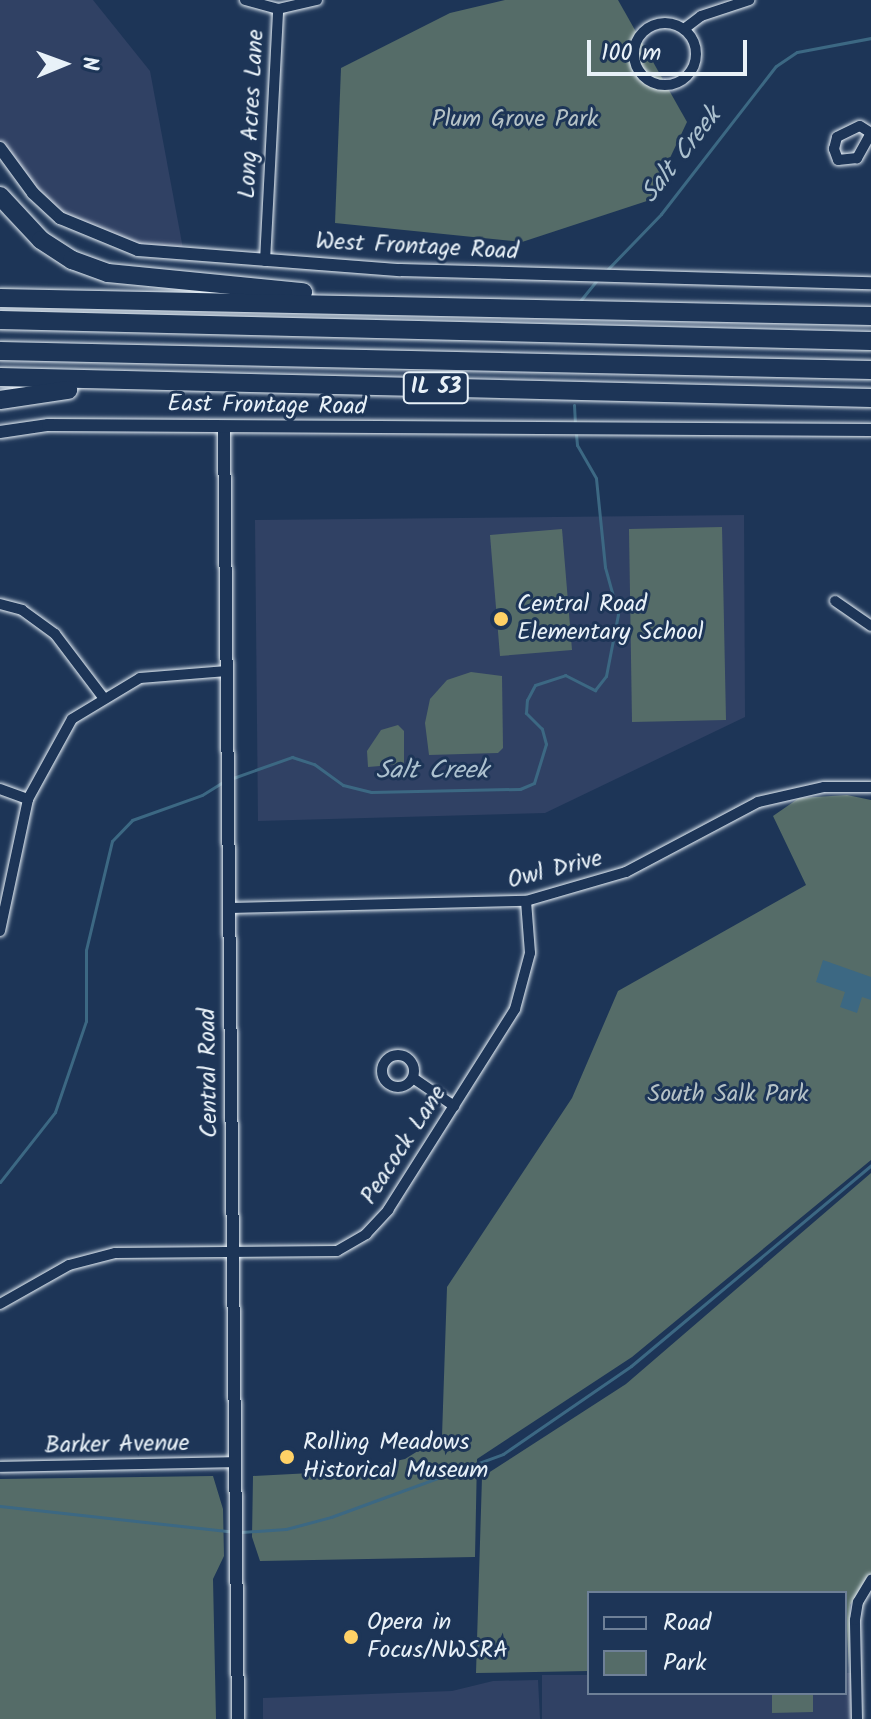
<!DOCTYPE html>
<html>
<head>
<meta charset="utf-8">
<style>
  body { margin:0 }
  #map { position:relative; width:871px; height:1719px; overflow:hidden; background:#1d3557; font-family:Kalam,sans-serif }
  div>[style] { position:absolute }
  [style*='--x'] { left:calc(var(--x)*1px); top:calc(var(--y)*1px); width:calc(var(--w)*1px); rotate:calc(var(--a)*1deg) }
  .built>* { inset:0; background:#304164 }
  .green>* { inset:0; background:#556c68 }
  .water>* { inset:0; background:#3c6883 }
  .stream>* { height:3px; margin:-1.5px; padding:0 1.5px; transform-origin:1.5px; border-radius:1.5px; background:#3c6883 }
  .roads { filter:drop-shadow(0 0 2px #e8f1f8) drop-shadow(0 0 2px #e8f1f8) }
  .minor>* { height:10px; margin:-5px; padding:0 5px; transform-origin:5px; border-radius:5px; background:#1d3557 }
  .minor>.ring { margin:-5px; padding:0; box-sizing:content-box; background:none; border:10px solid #1d3557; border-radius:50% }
  .tertiary>* { height:12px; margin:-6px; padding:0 6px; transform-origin:6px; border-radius:6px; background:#1d3557 }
  .motorway>* { height:18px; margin:-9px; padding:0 9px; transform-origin:9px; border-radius:9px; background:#1d3557 }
  .dots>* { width:22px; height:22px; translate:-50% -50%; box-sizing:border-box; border:4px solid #1d3557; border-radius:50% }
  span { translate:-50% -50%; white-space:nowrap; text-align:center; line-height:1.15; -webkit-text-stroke:6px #1d3557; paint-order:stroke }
  .shield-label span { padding:2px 6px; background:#1d3557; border:2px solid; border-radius:6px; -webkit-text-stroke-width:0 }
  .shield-label { font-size:22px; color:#e8f1f8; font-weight:700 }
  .street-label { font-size:24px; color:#e8f1f8 }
  .park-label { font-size:24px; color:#b5c2c6 }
  .poi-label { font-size:24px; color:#e8f1f8 }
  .left { translate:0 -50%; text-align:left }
  .water-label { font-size:26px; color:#acc1cf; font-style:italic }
  .legend { position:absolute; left:587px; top:1591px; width:260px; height:104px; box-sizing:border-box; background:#1d3557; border:2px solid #6e8097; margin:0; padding:10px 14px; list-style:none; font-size:24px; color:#e8f1f8 }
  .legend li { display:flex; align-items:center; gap:16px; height:40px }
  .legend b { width:40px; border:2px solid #6e8097 }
  .north { position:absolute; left:24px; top:24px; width:80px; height:80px; -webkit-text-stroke:6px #1d3557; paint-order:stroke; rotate:89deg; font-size:22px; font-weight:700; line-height:32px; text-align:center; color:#e8f1f8 }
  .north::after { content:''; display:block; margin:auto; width:28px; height:36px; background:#e8f1f8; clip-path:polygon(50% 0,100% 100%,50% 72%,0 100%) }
  .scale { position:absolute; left:587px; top:40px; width:160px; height:36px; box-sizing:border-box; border:4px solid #e8f1f8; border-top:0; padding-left:10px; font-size:24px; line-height:28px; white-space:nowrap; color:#e8f1f8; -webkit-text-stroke:6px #1d3557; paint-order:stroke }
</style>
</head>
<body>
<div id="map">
  <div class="built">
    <div style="clip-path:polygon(0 0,93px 0,150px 71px,184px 254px,138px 250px,60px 218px,0 148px)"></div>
    <div style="clip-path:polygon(744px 515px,745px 717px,545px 813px,258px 821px,255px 520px)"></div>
    <div style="clip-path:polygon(845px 1673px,852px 1673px,852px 1719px,542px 1719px,542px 1675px,589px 1675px,589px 1693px,845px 1693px)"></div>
    <div style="clip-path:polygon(538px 1680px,540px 1719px,263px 1719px,263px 1698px,452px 1691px,493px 1681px)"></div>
  </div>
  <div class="green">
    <div style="clip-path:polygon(505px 0,618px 0,687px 122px,650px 200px,522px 242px,335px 223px,341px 68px,450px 13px)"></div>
    <div style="clip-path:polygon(722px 527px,726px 720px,632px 722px,629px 529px)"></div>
    <div style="clip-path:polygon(562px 529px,572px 650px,500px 656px,490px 535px)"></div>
    <div style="clip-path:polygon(471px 672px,502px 676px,503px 748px,498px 753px,429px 755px,425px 723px,430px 699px,447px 680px)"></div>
    <div style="clip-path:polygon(398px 725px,404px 731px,404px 764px,368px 767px,367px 751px,381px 730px)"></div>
    <div style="clip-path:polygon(847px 795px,871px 800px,871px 1160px,632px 1357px,477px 1459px,475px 1557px,260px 1561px,252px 1537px,253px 1476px,350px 1471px,405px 1459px,442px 1436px,447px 1287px,572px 1098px,618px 991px,806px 885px,773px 816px,799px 798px)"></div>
    <div style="clip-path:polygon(871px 1173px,871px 1574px,850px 1605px,849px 1668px,845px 1593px,589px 1593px,589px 1671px,476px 1673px,482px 1477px,626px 1384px)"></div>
    <div style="clip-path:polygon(213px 1476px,223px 1509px,224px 1556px,213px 1579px,216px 1719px,0 1719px,0 1479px)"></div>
    <div style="clip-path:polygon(772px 1693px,813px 1693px,813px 1712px,772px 1713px)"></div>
  </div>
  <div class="water">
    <div style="clip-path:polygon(823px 960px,871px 977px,871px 1000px,862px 997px,857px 1013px,840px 1007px,845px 992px,816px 982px)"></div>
  </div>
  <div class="stream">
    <div style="--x:606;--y:271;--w:79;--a:-46"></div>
    <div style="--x:661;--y:214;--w:187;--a:-52.2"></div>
    <div style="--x:776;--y:66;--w:25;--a:-34"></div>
    <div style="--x:797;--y:52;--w:75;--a:-10.7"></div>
    <div style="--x:580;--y:301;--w:28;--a:-51"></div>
    <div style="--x:574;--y:405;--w:20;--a:87"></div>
    <div style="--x:233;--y:778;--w:63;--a:-19.6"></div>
    <div style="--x:292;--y:757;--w:23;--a:18"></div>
    <div style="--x:314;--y:764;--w:36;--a:36"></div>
    <div style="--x:343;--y:785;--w:29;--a:14"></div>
    <div style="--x:371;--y:792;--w:149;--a:-1.2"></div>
    <div style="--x:520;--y:789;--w:15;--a:-23"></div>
    <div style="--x:534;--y:783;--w:41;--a:-72.9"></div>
    <div style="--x:546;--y:744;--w:16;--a:-105"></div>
    <div style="--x:542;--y:729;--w:23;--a:-135"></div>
    <div style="--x:526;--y:713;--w:13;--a:-86"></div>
    <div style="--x:527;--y:700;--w:17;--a:-62"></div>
    <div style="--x:535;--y:685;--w:32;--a:-18"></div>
    <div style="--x:565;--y:675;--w:34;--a:27"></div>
    <div style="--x:595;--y:690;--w:18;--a:-52"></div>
    <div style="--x:606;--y:676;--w:63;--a:-79"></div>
    <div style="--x:618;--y:614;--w:49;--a:-105.5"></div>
    <div style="--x:605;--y:567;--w:89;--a:-95.8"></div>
    <div style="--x:596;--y:478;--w:38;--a:-120"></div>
    <div style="--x:577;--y:445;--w:12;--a:-95"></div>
    <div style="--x:0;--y:1182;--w:89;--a:-51.8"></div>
    <div style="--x:55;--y:1112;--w:96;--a:-71.2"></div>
    <div style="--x:86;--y:1021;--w:71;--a:-90"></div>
    <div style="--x:86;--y:950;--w:112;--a:-76.6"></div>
    <div style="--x:112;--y:841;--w:29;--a:-46"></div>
    <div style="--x:132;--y:820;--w:74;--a:-19.7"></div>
    <div style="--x:202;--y:795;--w:28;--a:-32"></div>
    <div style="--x:0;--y:1506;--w:235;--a:6.3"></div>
    <div style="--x:241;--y:1532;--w:45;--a:-3.8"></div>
    <div style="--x:286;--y:1529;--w:47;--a:-14.9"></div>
    <div style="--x:331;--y:1517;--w:183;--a:-20.1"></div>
    <div style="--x:503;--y:1454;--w:155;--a:-34.5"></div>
    <div style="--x:631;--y:1366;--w:313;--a:-39.9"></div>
  </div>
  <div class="roads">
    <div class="minor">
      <div style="--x:245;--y:0;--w:34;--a:15"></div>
      <div class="ring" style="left:634px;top:23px;width:52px;height:52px"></div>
      <div style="--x:684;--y:29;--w:21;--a:-37"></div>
      <div style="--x:701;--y:16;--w:51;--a:-18.4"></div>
      <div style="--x:860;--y:126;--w:13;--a:32"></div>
      <div style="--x:871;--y:133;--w:29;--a:119"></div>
      <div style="--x:857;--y:158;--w:19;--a:174"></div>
      <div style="--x:838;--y:160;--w:12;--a:-110"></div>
      <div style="--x:834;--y:149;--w:12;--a:-76"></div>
      <div style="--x:837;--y:137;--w:25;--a:-26"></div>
      <div style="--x:265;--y:261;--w:252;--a:-87"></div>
      <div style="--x:278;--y:9;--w:40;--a:-13"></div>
      <div style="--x:835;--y:601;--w:44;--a:34.8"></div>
      <div style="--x:0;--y:604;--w:23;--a:15"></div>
      <div style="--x:22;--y:610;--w:41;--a:36"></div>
      <div style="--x:55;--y:634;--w:78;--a:52.8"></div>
      <div style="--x:0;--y:789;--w:30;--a:20"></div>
      <div style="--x:230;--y:908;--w:296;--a:-1.4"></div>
      <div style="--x:526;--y:901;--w:104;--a:-16.2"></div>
      <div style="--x:626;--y:872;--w:149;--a:-27.9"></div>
      <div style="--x:758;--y:802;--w:68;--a:-12.8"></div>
      <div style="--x:824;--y:787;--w:47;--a:0"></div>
      <div style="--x:0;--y:931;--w:135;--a:-78"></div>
      <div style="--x:28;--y:799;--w:91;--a:-61.2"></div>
      <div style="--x:72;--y:719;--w:79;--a:-31.1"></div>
      <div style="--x:140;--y:678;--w:87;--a:-4.6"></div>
      <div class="ring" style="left:382px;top:1055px;width:22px;height:22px"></div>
      <div style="--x:413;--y:1078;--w:50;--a:34.3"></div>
      <div style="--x:0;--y:1304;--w:79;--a:-29.5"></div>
      <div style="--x:69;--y:1265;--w:48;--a:-14.6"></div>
      <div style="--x:115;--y:1253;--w:222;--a:-0.5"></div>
      <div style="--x:337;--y:1251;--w:34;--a:-30"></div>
      <div style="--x:366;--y:1234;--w:33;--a:-47"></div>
      <div style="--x:388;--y:1210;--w:238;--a:-57.7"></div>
      <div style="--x:515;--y:1009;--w:58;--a:-75"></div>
      <div style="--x:530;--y:953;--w:52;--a:-94.4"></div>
      <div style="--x:0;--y:1467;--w:236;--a:-1.2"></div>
      <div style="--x:857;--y:1719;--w:99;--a:-91.2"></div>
      <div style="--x:855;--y:1620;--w:18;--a:-81"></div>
      <div style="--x:858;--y:1602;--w:26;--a:-59"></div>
    </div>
    <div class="tertiary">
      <div style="--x:0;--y:148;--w:56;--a:53.7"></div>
      <div style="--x:33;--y:193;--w:37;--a:43"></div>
      <div style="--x:60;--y:218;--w:84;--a:22.3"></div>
      <div style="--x:138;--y:250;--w:263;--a:4.4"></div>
      <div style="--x:400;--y:270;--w:471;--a:1.6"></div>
      <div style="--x:224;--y:427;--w:1292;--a:89.38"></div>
      <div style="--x:0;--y:432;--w:49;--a:-8.3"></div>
      <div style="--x:48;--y:425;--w:823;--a:0.35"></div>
    </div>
    <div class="motorway">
      <div style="--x:0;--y:196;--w:60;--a:47"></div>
      <div style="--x:41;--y:240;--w:37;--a:33"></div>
      <div style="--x:72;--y:260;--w:38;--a:20"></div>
      <div style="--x:108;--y:273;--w:196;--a:5.6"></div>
      <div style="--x:0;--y:298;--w:871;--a:1.18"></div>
      <div style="--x:0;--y:320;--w:871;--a:1.38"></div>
      <div style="--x:0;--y:351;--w:871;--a:1.25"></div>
      <div style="--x:0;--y:377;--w:871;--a:1.38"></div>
      <div style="--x:0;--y:400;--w:69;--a:-8.4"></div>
    </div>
  </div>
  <div class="dots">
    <div style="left:501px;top:619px;background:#ffd166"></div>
    <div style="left:287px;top:1457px;background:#ffd166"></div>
    <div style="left:351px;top:1637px;background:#ffd166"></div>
  </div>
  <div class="shield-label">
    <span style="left:436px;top:388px">IL 53</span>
  </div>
  <div class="street-label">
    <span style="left:252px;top:114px;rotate:-87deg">Long Acres Lane</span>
    <span style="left:417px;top:247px;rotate:3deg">West Frontage Road</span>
    <span style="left:267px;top:406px;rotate:1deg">East Frontage Road</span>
    <span style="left:555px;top:870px;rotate:-14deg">Owl Drive</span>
    <span style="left:209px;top:1073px;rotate:-91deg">Central Road</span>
    <span style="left:404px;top:1145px;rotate:-57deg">Peacock Lane</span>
    <span style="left:117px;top:1445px;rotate:-1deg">Barker Avenue</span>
  </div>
  <div class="park-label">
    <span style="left:515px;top:120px">Plum Grove Park</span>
    <span style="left:728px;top:1095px">South Salk Park</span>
  </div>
  <div class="poi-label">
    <span class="left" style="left:517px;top:619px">Central Road<br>Elementary School</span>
    <span class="left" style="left:303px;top:1457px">Rolling Meadows<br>Historical Museum</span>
    <span class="left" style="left:367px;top:1637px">Opera in<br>Focus/NWSRA</span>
  </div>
  <div class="water-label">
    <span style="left:682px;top:156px;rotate:-52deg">Salt Creek</span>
    <span style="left:432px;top:772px">Salt Creek</span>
  </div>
  <ul class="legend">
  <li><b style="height:10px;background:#1d3557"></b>Road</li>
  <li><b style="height:22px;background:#556c68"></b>Park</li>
  </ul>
  <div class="north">N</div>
  <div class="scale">100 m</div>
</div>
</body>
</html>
